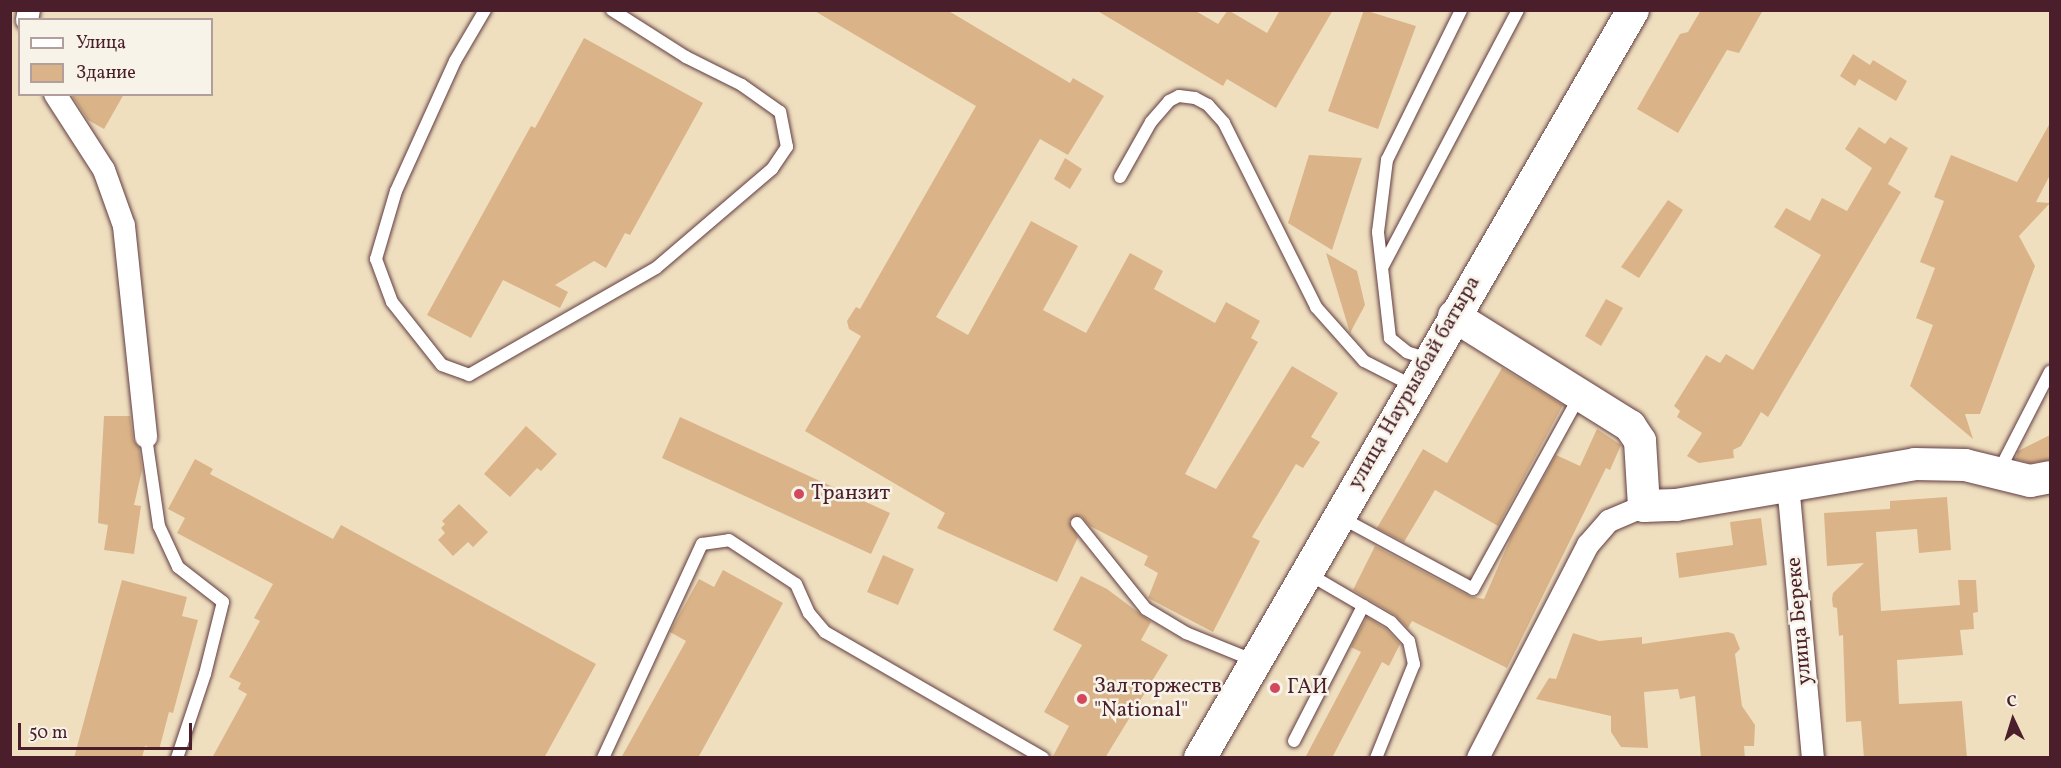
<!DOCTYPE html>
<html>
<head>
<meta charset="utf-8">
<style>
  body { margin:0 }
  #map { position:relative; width:2061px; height:768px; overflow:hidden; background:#efdfbf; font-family:Vollkorn,serif }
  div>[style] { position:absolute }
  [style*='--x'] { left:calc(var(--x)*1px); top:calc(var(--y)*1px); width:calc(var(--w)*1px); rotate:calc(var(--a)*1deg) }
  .building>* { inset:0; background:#dab488 }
  .roads { filter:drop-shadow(0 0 2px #633c41) drop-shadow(0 0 2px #633c41) }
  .lane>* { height:12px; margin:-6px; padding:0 6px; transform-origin:6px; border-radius:6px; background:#fff }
  .street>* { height:22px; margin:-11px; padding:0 11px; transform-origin:11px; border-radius:11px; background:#fff }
  .secondary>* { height:32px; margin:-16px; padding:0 16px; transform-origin:16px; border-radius:16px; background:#fff }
  .dots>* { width:16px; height:16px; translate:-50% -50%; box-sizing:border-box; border:3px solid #f7f3e8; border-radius:50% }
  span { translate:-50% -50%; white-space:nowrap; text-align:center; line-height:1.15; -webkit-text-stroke:5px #f7f3e8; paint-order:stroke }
  .street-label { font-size:21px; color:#4a1f2b }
  .poi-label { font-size:21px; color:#4a1f2b }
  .left { translate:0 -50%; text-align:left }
  .frame { position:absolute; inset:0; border:12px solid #4a1f2b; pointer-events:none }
  .legend { position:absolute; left:18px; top:18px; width:195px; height:78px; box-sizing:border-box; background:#f7f3e8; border:2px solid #b29e9c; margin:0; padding:8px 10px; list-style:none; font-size:18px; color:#4a1f2b }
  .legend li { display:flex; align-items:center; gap:12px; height:30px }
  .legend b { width:30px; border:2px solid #b29e9c }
  .north { position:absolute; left:1983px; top:690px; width:60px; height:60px; -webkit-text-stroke:4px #f7f3e8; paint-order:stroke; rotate:356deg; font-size:16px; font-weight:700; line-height:24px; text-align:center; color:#4a1f2b }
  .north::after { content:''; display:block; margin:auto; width:21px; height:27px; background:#4a1f2b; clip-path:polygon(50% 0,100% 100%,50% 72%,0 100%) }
  .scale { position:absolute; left:18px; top:723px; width:174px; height:27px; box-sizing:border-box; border:3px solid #4a1f2b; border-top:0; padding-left:8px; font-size:18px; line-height:21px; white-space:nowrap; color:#4a1f2b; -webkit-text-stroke:4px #f7f3e8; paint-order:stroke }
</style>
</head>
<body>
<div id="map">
  <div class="building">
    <div style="clip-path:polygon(813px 10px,947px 10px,1070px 83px,1073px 78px,1104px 96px,1068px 155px,1040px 139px,936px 317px,968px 335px,1031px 221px,1078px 246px,1043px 310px,1086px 333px,1130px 253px,1163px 271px,1154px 289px,1215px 323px,1226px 302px,1260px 321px,1251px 338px,1258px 342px,1185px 474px,1216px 489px,1292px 366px,1338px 393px,1311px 437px,1320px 442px,1303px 468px,1296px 464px,1252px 537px,1260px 541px,1213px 632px,1148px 598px,1158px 573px,1144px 565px,1148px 556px,1090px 526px,1081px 516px,1069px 521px,1078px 537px,1057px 582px,937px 528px,945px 513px,805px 431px,861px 336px,849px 329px,847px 321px,856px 307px,860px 309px,976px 106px)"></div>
    <div style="clip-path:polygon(1096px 10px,1194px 10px,1218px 24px,1228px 10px,1267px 33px,1280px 10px,1333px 10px,1276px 108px,1227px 79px,1223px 86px)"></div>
    <div style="clip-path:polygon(1364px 10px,1416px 26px,1378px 129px,1328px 111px)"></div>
    <div style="clip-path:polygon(1701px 10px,1763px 10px,1739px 53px,1727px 50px,1678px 133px,1637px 109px,1680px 34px,1688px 32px)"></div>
    <div style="clip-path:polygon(584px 38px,703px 103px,630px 235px,625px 233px,606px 268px,594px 261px,555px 285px,568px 292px,560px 308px,503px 280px,471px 338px,427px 315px,531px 126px,535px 128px)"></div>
    <div style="clip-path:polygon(1853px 54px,1870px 65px,1873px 60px,1907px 81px,1896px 101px,1859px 79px,1855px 86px,1840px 76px)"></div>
    <div style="clip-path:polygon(71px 94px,124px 94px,104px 129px,88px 120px)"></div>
    <div style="clip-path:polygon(2050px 123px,2050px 175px,2036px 202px,2050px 203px,2019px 236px,2035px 266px,1980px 414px,1965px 414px,1973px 439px,1910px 386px,1933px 325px,1916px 318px,1935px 268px,1920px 262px,1944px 201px,1934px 197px,1951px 155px,2017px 182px)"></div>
    <div style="clip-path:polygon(1859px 127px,1885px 144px,1890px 137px,1908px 148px,1888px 184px,1901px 192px,1768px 417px,1761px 412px,1741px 446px,1733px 450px,1734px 458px,1699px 463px,1687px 456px,1702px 433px,1677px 417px,1680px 411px,1674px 406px,1706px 355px,1720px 363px,1726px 354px,1753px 370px,1821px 255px,1774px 227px,1786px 208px,1810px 221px,1822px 198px,1847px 211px,1872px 168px,1845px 149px)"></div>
    <div style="clip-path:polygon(1309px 155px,1362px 158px,1332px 250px,1288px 223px)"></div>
    <div style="clip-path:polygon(1065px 158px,1082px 169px,1070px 189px,1054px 179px)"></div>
    <div style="clip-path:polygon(1668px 200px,1683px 210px,1639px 278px,1621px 267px)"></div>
    <div style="clip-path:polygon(1326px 253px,1357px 271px,1365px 305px,1350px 333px)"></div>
    <div style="clip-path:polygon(1606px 299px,1623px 308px,1601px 346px,1585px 336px)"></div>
    <div style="clip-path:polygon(1502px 368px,1563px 405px,1498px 526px,1435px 490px,1404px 542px,1377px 528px,1423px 449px,1447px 463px)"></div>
    <div style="clip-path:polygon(104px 416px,130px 416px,133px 439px,139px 448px,142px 470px,134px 505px,141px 506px,134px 554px,104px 550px,108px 525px,98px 523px)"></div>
    <div style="clip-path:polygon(680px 417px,890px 513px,871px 554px,662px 458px)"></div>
    <div style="clip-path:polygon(526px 426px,557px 454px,541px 471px,537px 468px,510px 497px,484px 474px)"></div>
    <div style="clip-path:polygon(1597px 429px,1621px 445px,1610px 470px,1606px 468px,1507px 668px,1412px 621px,1408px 628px,1395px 615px,1353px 590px,1375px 546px,1469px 596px,1484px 599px,1512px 535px,1556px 455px,1580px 466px)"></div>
    <div style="clip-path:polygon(2050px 435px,2050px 460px,2030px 463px,2016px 459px,2018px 451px)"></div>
    <div style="clip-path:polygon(195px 459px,213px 469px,210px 474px,333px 539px,341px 525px,596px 664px,544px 758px,212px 758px,247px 694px,238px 689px,241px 683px,229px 677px,260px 621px,254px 618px,273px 584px,177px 533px,185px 518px,168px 509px)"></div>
    <div style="clip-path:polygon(1947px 497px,1951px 550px,1919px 553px,1917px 529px,1876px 532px,1881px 611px,1960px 605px,1958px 580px,1976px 580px,1978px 612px,1973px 613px,1974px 629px,1960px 630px,1963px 655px,1897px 660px,1899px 704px,1962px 701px,1967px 758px,1864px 758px,1861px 721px,1846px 722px,1843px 635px,1839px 636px,1837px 608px,1833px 607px,1832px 599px,1833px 593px,1864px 563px,1827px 566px,1824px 513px,1890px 509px,1890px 501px)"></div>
    <div style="clip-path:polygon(459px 504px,488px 532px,473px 547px,468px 542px,453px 556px,438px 540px,445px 533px,441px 528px,445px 524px,442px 521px)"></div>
    <div style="clip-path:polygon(1761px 518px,1767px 565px,1679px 578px,1676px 553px,1733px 545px,1730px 522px)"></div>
    <div style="clip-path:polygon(883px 555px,914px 569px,898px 605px,867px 592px)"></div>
    <div style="clip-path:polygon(723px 570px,783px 603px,698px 758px,621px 758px,686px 641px,670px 632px,676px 621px,699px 579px,714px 587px)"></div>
    <div style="clip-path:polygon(1081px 576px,1107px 589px,1151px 622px,1141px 640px,1168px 655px,1105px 758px,1052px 758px,1069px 726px,1044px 712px,1082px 645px,1053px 630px)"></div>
    <div style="clip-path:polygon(122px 580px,187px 597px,182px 616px,198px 620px,173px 713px,169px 712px,159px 750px,145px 746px,142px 758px,74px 758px)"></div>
    <div style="clip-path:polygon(1367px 617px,1386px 629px,1400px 644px,1389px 666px,1382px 662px,1332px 758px,1305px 758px,1361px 652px,1351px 647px)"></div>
    <div style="clip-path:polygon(1728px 632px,1734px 634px,1740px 649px,1735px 654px,1742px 706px,1755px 725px,1754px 746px,1744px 746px,1745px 758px,1701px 758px,1695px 696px,1680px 699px,1678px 689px,1644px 692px,1648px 748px,1621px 747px,1611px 732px,1611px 716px,1536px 699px,1549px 678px,1556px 679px,1573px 633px,1599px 641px,1642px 637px,1642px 644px)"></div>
  </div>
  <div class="roads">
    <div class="lane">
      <div style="--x:485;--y:10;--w:59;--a:120.5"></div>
      <div style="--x:455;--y:61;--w:143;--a:114.4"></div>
      <div style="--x:396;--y:191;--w:71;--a:106.4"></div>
      <div style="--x:376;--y:259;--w:46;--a:69.6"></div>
      <div style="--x:392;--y:302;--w:80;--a:51.6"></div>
      <div style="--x:442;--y:365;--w:29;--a:20"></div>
      <div style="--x:469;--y:375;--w:215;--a:-29.8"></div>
      <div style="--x:656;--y:268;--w:153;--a:-40.5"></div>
      <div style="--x:772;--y:169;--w:27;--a:-56"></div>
      <div style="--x:787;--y:147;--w:36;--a:-101"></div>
      <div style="--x:780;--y:112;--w:47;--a:-144.6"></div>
      <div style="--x:742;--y:85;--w:63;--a:-153.4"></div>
      <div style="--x:686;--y:57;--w:88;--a:-147.6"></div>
      <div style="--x:1120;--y:177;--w:63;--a:-60.6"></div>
      <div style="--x:1151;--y:122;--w:28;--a:-49"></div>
      <div style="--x:1169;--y:101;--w:11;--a:-27"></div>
      <div style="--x:1179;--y:96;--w:16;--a:7"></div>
      <div style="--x:1195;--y:98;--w:15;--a:28"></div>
      <div style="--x:1208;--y:105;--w:24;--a:48"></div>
      <div style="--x:1224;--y:123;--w:206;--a:63.4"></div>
      <div style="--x:1316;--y:307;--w:72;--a:48.4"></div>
      <div style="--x:1364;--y:361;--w:55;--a:27"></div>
      <div style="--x:1383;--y:266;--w:289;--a:-62.2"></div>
      <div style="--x:1428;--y:359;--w:22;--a:-162"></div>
      <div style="--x:1407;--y:352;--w:22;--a:-141"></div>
      <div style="--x:1390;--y:338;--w:107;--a:-96.5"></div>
      <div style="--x:1378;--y:232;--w:73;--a:-82.9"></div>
      <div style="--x:1387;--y:160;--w:167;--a:-63.7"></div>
      <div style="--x:146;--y:437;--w:90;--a:81.7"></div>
      <div style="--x:159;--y:526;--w:45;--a:65.1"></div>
      <div style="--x:178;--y:567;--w:57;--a:37.9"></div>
      <div style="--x:223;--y:602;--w:74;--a:104"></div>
      <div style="--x:205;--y:674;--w:89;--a:108.4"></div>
      <div style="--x:1998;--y:473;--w:114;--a:-62.8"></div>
      <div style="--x:1340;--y:517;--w:151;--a:28.4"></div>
      <div style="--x:1473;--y:589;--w:222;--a:-61.1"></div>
      <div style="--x:1077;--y:523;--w:110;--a:51.3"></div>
      <div style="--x:1146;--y:609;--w:47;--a:31"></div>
      <div style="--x:1186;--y:633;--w:74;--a:22.1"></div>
      <div style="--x:1307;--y:573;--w:97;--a:30.3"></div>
      <div style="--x:1391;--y:622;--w:26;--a:47"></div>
      <div style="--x:1409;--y:641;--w:24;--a:78"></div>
      <div style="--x:1414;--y:664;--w:101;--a:112"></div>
      <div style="--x:1294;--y:741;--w:152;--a:-62.9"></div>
      <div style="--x:603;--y:758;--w:236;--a:-65.2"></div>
      <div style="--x:702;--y:544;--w:27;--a:-8"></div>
      <div style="--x:729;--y:540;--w:80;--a:33.3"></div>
      <div style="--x:796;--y:584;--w:32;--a:66"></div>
      <div style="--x:809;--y:613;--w:25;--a:50"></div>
      <div style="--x:825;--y:632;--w:252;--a:30"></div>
    </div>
    <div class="street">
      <div style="--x:27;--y:20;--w:10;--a:-79"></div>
      <div style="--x:55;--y:94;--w:90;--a:57.2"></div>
      <div style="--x:104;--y:170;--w:59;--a:70.3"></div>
      <div style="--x:124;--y:226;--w:212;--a:84"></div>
      <div style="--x:1788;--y:484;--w:275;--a:84.8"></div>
      <div style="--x:1478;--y:758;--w:240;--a:-62.7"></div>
      <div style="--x:1588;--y:545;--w:32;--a:-49"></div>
      <div style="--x:1609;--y:521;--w:38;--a:-23"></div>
    </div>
    <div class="secondary">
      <div style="--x:1454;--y:316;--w:208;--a:32"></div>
      <div style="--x:1630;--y:426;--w:18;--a:56"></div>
      <div style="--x:1640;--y:441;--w:65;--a:86.5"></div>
      <div style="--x:1644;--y:506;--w:32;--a:-2"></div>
      <div style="--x:1676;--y:505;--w:242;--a:-9.7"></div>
      <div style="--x:1915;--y:464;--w:50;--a:1.1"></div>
      <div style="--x:1965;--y:465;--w:67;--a:13.8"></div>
      <div style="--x:2030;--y:481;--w:20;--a:-11"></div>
      <div style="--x:1200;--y:758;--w:864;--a:-59.93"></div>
    </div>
  </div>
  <div class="dots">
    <div style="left:799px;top:494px;background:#d1495b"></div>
    <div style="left:1275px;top:688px;background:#d1495b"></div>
    <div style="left:1082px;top:699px;background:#d1495b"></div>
  </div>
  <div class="street-label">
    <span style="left:1415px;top:383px;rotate:-60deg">улица Наурызбай батыра</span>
    <span style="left:1800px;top:621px;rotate:-95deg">улица Береке</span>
  </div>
  <div class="poi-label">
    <span class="left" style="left:811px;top:494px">Транзит</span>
    <span class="left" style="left:1094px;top:699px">Зал торжеств<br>"National"</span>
    <span class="left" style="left:1287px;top:688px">ГАИ</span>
  </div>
  <div class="frame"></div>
  <ul class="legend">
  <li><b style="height:8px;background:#fff"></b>Улица</li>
  <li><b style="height:16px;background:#dab488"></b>Здание</li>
  </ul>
  <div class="north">С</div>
  <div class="scale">50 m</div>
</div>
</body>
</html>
